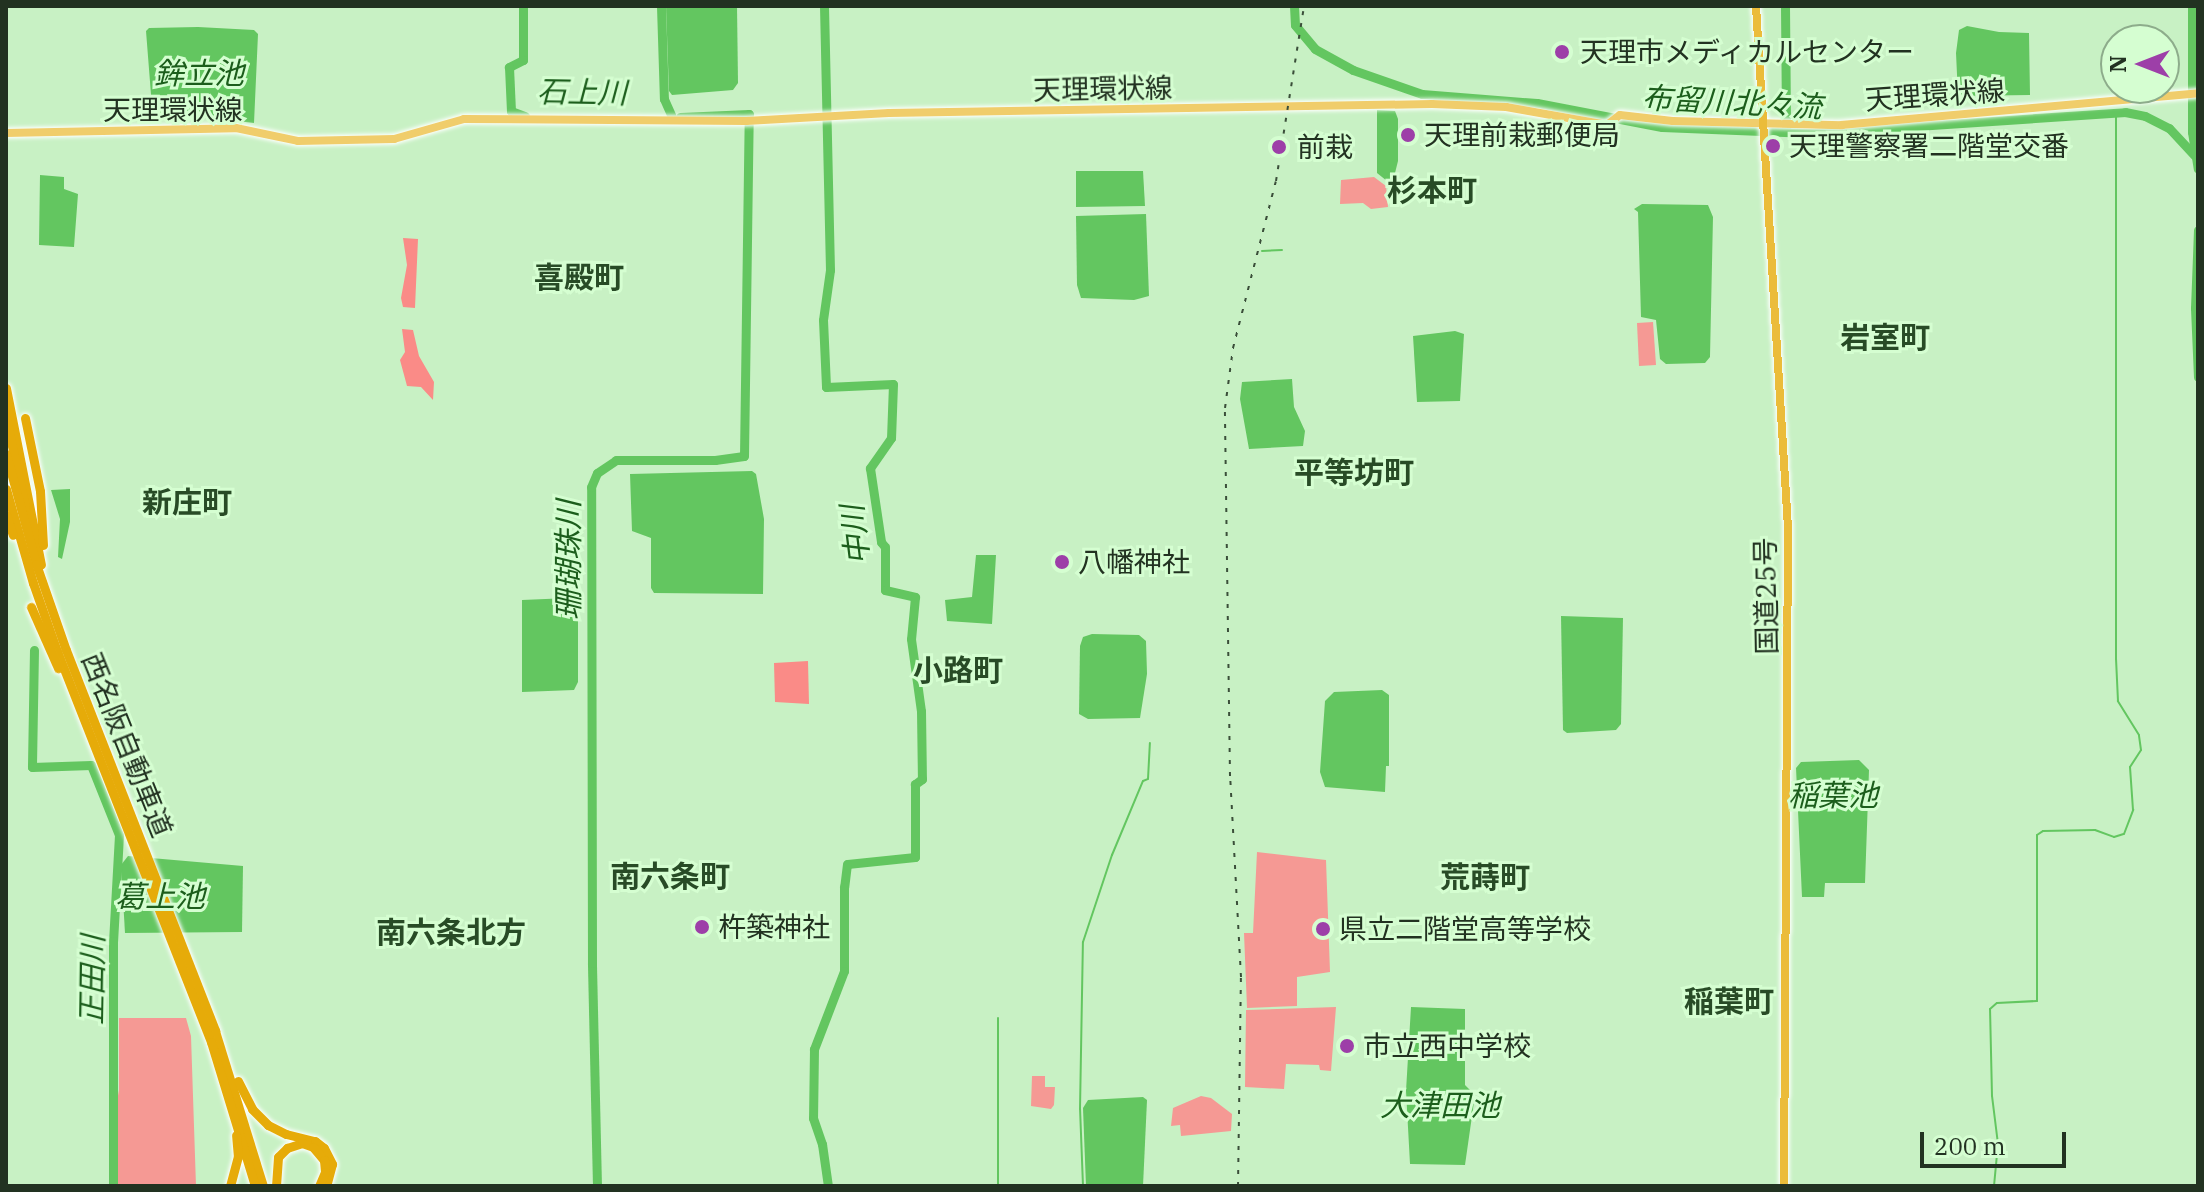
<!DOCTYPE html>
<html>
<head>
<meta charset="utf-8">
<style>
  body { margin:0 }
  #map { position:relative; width:2204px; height:1192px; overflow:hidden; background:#c8f1c4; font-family:"IBM Plex Serif","Noto Sans JP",serif }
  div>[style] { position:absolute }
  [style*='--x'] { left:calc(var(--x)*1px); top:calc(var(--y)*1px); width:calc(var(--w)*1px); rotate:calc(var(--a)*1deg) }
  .green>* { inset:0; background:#f59994 }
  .forest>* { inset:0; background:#fa8b87 }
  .water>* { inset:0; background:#63c660 }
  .stream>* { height:2px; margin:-1px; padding:0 1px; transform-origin:1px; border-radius:1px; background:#63c660 }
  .river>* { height:9px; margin:-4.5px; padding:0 4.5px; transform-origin:4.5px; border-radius:4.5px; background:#63c660 }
  .roads { filter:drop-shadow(0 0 2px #fff) drop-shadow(0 0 2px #fff) }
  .primary>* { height:8px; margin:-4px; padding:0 4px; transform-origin:4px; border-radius:4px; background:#f0cd6b }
  .trunk>* { height:8px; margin:-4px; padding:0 4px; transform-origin:4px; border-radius:4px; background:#ebbc3a }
  .motorway>* { height:9px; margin:-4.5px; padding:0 4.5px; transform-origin:4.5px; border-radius:4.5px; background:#e6ab09 }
  .rail>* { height:2px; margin-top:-1px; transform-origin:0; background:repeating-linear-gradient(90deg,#3a4e39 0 4px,transparent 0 12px) }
  .dots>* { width:22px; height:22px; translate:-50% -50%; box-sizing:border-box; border:4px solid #d5fed1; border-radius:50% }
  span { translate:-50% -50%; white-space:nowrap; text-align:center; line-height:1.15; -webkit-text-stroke:6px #d5fed1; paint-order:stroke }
  .poi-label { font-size:28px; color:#223221 }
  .left { translate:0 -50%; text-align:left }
  .street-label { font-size:28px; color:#223221 }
  .water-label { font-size:30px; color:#1c5e1c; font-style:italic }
  .neighbourhood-label { font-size:30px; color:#284b26; font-weight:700 }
  .frame { position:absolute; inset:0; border:8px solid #223221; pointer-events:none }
  .north { position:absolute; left:2100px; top:24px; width:80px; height:80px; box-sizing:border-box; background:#d5fed1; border:2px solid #8dac8b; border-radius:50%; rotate:270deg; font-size:22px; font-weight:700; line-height:32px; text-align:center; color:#223221 }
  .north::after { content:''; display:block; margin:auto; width:28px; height:36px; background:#9d3fa8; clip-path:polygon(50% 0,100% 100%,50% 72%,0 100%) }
  .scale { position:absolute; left:1920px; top:1132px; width:146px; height:36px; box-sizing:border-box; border:4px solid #223221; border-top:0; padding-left:10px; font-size:24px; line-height:28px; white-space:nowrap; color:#223221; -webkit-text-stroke:6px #d5fed1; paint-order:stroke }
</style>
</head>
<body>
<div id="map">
  <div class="green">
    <div style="clip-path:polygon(1374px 177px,1386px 186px,1388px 207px,1371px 209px,1363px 203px,1340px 204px,1341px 180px)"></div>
    <div style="clip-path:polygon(1653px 322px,1656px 365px,1639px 366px,1637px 323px)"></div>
    <div style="clip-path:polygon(1257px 852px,1326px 860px,1330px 972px,1297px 977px,1297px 1006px,1247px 1008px,1244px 933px,1253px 933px)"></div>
    <div style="clip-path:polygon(1336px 1007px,1331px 1071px,1320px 1070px,1319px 1065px,1286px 1064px,1284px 1089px,1245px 1087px,1246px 1010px)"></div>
    <div style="clip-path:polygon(119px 1018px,186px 1018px,191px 1036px,196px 1186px,117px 1186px,115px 1113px,119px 1090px)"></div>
    <div style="clip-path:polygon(1032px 1076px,1045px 1076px,1045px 1087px,1055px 1087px,1054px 1105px,1051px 1109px,1031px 1106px)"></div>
    <div style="clip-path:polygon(1201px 1096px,1211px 1098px,1232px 1114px,1231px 1131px,1181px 1136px,1180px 1125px,1171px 1126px,1173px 1108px)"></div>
  </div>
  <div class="forest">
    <div style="clip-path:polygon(403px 238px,418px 239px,415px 308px,403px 307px,401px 298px,407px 265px)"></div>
    <div style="clip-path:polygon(402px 329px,413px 330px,419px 356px,434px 382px,433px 400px,421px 387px,407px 386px,400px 360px,405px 352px)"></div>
    <div style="clip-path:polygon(808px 661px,809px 704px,775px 702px,774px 663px)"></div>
  </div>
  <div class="water">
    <div style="clip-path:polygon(666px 6px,737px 6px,738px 83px,733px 90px,672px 95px,669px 91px)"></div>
    <div style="clip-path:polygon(1967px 26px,1999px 32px,2029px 33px,2030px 95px,1958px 96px,1956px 53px,1959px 30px)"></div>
    <div style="clip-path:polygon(198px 27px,254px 30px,258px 34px,254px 123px,210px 118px,153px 120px,146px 31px,149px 28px)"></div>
    <div style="clip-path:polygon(1377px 110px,1395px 111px,1398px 119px,1398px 161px,1393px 181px,1387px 181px,1377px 173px)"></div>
    <div style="clip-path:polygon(1076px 171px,1143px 171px,1145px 206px,1076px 207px)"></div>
    <div style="clip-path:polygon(40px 175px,64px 177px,64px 189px,78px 194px,74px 247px,39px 245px)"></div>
    <div style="clip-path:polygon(1642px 204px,1708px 205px,1713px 217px,1710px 357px,1705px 363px,1666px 364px,1660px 359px,1656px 320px,1641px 317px,1638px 212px,1634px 209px)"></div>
    <div style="clip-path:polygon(1146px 214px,1149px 296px,1134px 300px,1081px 298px,1077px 285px,1076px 216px)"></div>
    <div style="clip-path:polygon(1455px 331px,1464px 334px,1460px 401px,1417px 402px,1413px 336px)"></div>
    <div style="clip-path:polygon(1292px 379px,1294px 407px,1305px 431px,1303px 446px,1249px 449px,1240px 399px,1242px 382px)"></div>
    <div style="clip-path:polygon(752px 471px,756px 474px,764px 519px,763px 594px,654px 593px,651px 588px,651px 538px,632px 531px,630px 474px)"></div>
    <div style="clip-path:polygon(70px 489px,70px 522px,62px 559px,58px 557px,60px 519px,51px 490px)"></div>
    <div style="clip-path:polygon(976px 555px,996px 555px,992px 624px,947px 621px,945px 600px,972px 597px)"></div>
    <div style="clip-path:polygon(573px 594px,578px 594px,578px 682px,574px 690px,522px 692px,522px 600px,569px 598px)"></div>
    <div style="clip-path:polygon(1561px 616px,1623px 618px,1621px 724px,1616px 730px,1567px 733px,1563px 730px)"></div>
    <div style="clip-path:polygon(1092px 634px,1139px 635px,1146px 641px,1147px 674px,1140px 718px,1088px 719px,1079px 714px,1080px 646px,1083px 637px)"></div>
    <div style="clip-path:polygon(1382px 690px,1389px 695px,1389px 766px,1386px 766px,1385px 792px,1325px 787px,1320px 772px,1325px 701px,1334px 692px)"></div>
    <div style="clip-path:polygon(1859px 760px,1869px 770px,1865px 883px,1825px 883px,1824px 897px,1802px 897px,1796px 768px,1801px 762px)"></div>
    <div style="clip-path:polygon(128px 856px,243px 866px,242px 932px,125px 933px,121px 865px)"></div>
    <div style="clip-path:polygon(1411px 1007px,1465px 1009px,1465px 1085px,1475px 1095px,1465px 1165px,1410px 1164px,1406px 1091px)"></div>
    <div style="clip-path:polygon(1143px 1097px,1147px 1100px,1143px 1186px,1086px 1186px,1083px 1108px,1088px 1100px)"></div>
  </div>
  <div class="stream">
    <div style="--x:1262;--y:251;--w:20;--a:-3"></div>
    <div style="--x:998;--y:1018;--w:168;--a:90"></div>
    <div style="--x:1083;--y:1186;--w:77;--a:-92.2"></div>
    <div style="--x:1080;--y:1109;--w:167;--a:-89"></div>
    <div style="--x:1083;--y:942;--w:92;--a:-71.6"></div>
    <div style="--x:1112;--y:855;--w:80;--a:-67.3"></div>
    <div style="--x:1143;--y:781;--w:5;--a:-22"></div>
    <div style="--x:1148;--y:779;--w:36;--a:-87"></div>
    <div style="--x:1994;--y:1186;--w:42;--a:-84.6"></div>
    <div style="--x:1998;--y:1144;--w:48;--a:-97.1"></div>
    <div style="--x:1992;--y:1096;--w:87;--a:-91.3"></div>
    <div style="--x:1990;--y:1009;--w:9;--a:-41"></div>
    <div style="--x:1997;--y:1003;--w:40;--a:-2.9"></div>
    <div style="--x:2037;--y:1001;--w:166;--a:-90"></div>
    <div style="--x:2037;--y:835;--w:7;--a:-34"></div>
    <div style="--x:2043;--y:831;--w:52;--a:-1.1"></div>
    <div style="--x:2095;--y:830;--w:20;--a:20"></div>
    <div style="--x:2114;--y:837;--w:10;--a:-17"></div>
    <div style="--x:2124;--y:834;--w:26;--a:-69"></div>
    <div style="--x:2133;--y:810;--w:43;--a:-94"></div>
    <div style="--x:2130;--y:767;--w:20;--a:-57"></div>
    <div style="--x:2141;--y:750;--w:15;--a:-98"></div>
    <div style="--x:2139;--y:735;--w:40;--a:-122"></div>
    <div style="--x:2118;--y:701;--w:42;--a:-92.7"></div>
    <div style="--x:2116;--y:659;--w:548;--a:-90"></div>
  </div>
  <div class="river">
    <div style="--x:523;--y:6;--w:54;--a:90"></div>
    <div style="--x:523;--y:60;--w:16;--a:153"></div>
    <div style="--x:509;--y:67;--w:44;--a:87.4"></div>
    <div style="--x:511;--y:111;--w:15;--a:20"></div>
    <div style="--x:661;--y:6;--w:93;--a:88.2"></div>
    <div style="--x:664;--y:99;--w:20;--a:66"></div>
    <div style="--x:824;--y:6;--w:264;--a:88.7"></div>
    <div style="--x:830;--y:270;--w:50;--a:98"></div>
    <div style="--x:823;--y:320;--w:67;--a:87.4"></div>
    <div style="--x:826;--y:387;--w:67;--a:-2.6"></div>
    <div style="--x:893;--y:384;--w:54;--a:92.1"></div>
    <div style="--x:891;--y:438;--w:37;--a:125"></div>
    <div style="--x:870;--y:468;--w:75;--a:81.5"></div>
    <div style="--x:881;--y:542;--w:6;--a:51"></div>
    <div style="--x:885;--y:547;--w:43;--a:90"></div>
    <div style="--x:885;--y:590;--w:31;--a:13"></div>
    <div style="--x:915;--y:597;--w:42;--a:95.4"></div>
    <div style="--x:911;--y:639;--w:73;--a:82.1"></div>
    <div style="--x:921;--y:711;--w:68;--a:89.2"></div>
    <div style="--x:922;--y:779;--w:9;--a:144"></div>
    <div style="--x:915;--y:784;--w:73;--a:90"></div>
    <div style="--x:915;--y:857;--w:68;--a:174.1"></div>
    <div style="--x:847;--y:864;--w:23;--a:97"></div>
    <div style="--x:844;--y:887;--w:84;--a:90"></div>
    <div style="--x:844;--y:971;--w:84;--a:111"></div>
    <div style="--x:814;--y:1049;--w:69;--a:90.8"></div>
    <div style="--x:813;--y:1118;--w:28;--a:71"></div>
    <div style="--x:822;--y:1144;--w:42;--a:81.9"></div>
    <div style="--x:1294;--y:6;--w:19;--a:87"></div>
    <div style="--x:1295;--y:25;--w:31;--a:50"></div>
    <div style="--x:1315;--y:49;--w:43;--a:28.9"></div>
    <div style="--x:1353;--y:70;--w:73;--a:19.2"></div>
    <div style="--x:1422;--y:94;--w:115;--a:4.5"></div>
    <div style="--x:1537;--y:103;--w:127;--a:10.9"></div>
    <div style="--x:1662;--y:127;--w:149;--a:2.3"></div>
    <div style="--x:1811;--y:133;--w:315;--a:-3.8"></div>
    <div style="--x:2125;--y:112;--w:20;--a:11"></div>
    <div style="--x:2145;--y:116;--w:27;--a:27"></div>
    <div style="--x:2169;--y:128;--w:37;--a:47"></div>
    <div style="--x:1785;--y:6;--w:123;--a:89.5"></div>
    <div style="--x:2192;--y:6;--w:126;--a:90"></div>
    <div style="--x:2192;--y:132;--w:37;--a:81"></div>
    <div style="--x:2198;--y:230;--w:78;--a:92.2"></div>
    <div style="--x:2195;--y:308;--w:69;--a:87.5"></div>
    <div style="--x:34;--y:650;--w:117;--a:91"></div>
    <div style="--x:32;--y:767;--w:59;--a:-1.9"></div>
    <div style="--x:91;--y:765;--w:75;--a:68.2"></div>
    <div style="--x:119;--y:835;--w:106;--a:93.2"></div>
    <div style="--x:113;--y:941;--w:245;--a:90"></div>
    <div style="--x:597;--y:1186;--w:223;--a:-91.3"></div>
    <div style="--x:592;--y:963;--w:476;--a:-90.1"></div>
    <div style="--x:591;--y:487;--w:15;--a:-67"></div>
    <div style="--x:597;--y:473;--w:23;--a:-34"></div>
    <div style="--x:616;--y:460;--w:99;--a:0"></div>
    <div style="--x:715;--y:460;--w:29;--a:-8"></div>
    <div style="--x:744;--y:456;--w:342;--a:-89.2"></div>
    <div style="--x:749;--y:114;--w:69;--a:177.5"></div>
  </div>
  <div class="roads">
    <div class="primary">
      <div style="--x:6;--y:133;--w:230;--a:-1.2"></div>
      <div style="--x:236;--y:128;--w:63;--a:11.8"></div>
      <div style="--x:298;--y:141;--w:96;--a:-1.2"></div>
      <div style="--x:394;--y:139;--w:73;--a:-15.9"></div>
      <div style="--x:464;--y:119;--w:282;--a:0.4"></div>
      <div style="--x:746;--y:121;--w:143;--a:-3.2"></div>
      <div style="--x:889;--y:113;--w:543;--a:-0.95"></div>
      <div style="--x:1432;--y:104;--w:74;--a:2.3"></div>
      <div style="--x:1506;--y:107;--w:103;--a:10.1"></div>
      <div style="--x:1607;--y:125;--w:16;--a:-38"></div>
      <div style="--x:1620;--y:115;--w:53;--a:6.5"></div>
      <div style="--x:1673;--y:121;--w:169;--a:1.4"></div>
      <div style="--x:1842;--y:125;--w:357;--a:-5.1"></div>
    </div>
    <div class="trunk">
      <div style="--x:1756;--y:6;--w:523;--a:86.49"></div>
      <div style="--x:1788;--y:528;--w:658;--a:90.35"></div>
    </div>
    <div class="motorway">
      <div style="--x:6;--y:388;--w:180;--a:78.8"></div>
      <div style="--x:6;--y:418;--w:91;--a:77.9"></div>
      <div style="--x:25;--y:418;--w:75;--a:78.4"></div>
      <div style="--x:40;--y:491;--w:54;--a:86.8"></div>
      <div style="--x:6;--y:454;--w:114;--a:74.7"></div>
      <div style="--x:36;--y:564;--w:91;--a:70.8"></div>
      <div style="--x:66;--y:650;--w:409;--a:68.6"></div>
      <div style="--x:215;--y:1031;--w:162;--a:72.8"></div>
      <div style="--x:6;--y:489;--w:98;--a:74"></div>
      <div style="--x:33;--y:583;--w:72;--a:70.6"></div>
      <div style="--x:57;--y:651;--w:420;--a:68.5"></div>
      <div style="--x:211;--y:1042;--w:151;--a:73"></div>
      <div style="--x:6;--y:515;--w:21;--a:71"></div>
      <div style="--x:31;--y:607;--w:67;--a:66.1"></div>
      <div style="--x:238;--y:1081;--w:31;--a:63"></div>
      <div style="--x:252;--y:1109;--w:23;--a:45"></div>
      <div style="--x:268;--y:1125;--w:20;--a:27"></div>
      <div style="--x:286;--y:1134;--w:30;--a:14"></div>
      <div style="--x:315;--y:1141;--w:11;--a:38"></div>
      <div style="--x:324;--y:1148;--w:18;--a:63"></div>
      <div style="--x:332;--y:1164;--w:23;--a:105"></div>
      <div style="--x:230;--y:1186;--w:30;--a:-75"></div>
      <div style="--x:238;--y:1157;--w:22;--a:-95"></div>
      <div style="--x:276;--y:1186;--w:29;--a:-86"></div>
      <div style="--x:278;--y:1157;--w:13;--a:-45"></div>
      <div style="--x:287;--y:1148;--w:16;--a:-18"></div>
      <div style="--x:302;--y:1143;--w:12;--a:20"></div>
      <div style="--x:313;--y:1147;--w:17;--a:50"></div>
      <div style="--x:324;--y:1160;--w:12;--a:85"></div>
      <div style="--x:325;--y:1172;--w:15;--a:113"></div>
    </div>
  </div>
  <div class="rail">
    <div style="--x:1238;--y:1186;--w:209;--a:-89.2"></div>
    <div style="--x:1241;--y:977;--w:201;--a:-93.1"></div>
    <div style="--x:1230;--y:776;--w:368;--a:-90.8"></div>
    <div style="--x:1225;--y:408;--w:61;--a:-82.4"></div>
    <div style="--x:1233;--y:348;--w:172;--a:-75.6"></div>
    <div style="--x:1276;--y:181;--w:177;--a:-80.9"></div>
  </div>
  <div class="dots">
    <div style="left:1562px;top:52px;background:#9d3fa8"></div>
    <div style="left:1408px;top:135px;background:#9d3fa8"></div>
    <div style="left:1773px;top:146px;background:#9d3fa8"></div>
    <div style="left:1279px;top:147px;background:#9d3fa8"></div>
    <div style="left:1062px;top:562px;background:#9d3fa8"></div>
    <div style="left:702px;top:927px;background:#9d3fa8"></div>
    <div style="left:1323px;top:929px;background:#9d3fa8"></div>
    <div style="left:1347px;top:1046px;background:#9d3fa8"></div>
  </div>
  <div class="poi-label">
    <span class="left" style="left:1580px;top:52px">天理市メディカルセンター</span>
    <span class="left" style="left:1424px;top:135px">天理前栽郵便局</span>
    <span class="left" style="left:1789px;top:146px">天理警察署二階堂交番</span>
    <span class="left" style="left:1297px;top:147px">前栽</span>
    <span class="left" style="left:1078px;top:562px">八幡神社</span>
    <span class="left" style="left:718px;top:927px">杵築神社</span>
    <span class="left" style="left:1339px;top:929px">県立二階堂高等学校</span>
    <span class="left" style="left:1363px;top:1046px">市立西中学校</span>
  </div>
  <div class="street-label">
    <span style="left:1103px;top:89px;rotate:-1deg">天理環状線</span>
    <span style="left:1935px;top:95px;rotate:-4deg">天理環状線</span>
    <span style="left:173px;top:110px">天理環状線</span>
    <span style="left:1766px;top:596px;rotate:-91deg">国道25号</span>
    <span style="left:127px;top:745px;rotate:68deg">西名阪自動車道</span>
  </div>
  <div class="water-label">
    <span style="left:199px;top:73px">鉾立池</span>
    <span style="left:582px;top:92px;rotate:1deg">石上川</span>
    <span style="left:1732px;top:102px;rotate:3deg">布留川北々流</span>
    <span style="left:855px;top:535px;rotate:-97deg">中川</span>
    <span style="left:568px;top:560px;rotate:-90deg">珊瑚珠川</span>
    <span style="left:1833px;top:795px">稲葉池</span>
    <span style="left:160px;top:896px">葛上池</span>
    <span style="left:92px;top:980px;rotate:-89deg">正田川</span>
    <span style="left:1440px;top:1105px">大津田池</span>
  </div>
  <div class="neighbourhood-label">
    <span style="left:1432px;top:190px">杉本町</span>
    <span style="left:579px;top:277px">喜殿町</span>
    <span style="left:1885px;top:337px">岩室町</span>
    <span style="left:1354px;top:472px">平等坊町</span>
    <span style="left:187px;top:502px">新庄町</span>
    <span style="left:958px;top:670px">小路町</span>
    <span style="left:670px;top:876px">南六条町</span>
    <span style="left:1485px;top:877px">荒蒔町</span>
    <span style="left:451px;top:932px">南六条北方</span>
    <span style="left:1729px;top:1001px">稲葉町</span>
  </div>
  <div class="frame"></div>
  <div class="north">N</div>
  <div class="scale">200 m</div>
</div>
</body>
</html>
